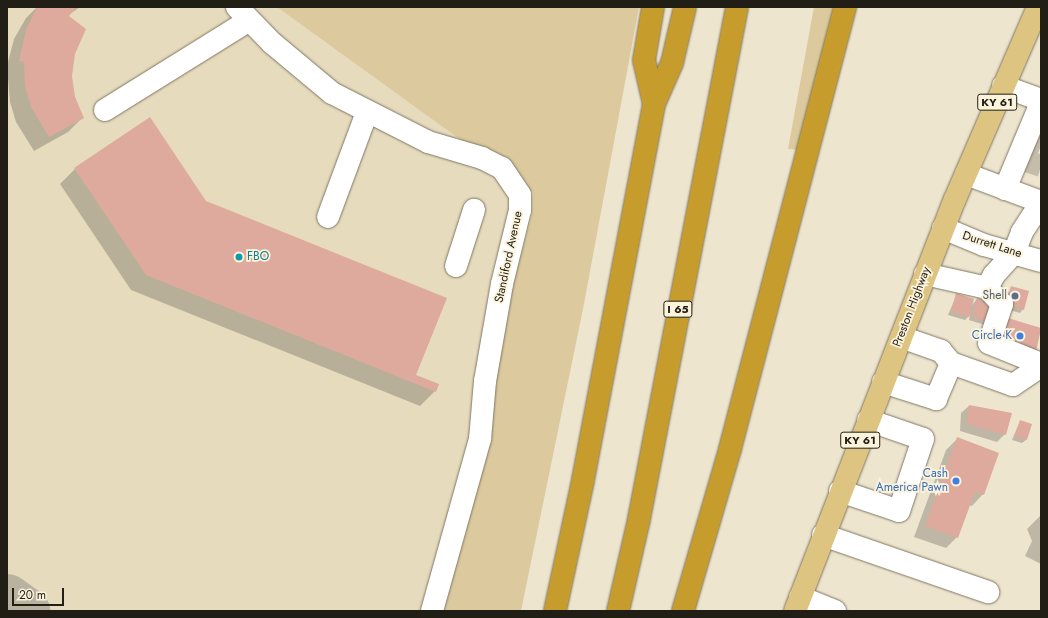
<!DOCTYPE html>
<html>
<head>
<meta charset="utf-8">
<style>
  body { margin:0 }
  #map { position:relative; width:1048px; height:618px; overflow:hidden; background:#eee5cf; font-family:Jost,sans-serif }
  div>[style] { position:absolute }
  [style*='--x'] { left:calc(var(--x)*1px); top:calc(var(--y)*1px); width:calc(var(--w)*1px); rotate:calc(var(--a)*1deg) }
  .built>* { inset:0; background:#e7dbbe }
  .green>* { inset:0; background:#dcca9e }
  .shadow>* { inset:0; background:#0003 }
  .taxiway>* { height:47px; margin:-23.5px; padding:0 23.5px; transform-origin:23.5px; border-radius:23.5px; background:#bab2a0 }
  .building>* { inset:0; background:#deaa9e }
  .minor-tunnel>* { height:22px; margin-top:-11px; transform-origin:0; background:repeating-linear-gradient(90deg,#c5bdaa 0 22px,transparent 0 33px) }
  .roads { filter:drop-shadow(0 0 1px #7e7762) drop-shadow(0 0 1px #7e7762) }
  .minor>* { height:22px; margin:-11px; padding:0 11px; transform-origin:11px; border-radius:11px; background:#fff }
  .major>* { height:22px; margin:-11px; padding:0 11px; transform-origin:11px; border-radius:11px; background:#ddc481 }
  .highway>* { height:22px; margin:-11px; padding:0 11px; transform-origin:11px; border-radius:11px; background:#c69c2d }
  .dots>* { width:11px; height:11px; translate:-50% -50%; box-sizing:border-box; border:2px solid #fbf3dc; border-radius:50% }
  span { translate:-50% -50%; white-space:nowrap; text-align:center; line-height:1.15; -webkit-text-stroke:3.5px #fbf3dc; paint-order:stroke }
  .shield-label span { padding:1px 3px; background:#fbf3dc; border:1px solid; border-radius:3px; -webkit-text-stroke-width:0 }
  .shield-label { font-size:11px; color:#211e15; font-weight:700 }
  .street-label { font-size:12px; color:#211e15 }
  .culture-label { font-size:12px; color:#0d838f }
  .left { translate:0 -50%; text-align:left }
  .service-label { font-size:12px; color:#4e5e75 }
  .right { translate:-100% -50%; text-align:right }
  .shop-label { font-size:12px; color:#366cbe }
  .frame { position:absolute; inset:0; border:8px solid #211e15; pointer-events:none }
  .scale { position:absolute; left:12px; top:588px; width:52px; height:18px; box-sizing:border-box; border:2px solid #211e15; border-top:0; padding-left:5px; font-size:12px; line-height:14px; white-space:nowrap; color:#211e15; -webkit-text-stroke:3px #fbf3dc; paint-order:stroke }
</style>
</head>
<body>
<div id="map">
  <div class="built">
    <div style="clip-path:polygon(7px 7px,592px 7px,470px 611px,7px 611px)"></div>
  </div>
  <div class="green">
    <div style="clip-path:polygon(277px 7px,639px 7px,584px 304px,521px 611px,442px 611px,492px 419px,505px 314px,532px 215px,533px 192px)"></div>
    <div style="clip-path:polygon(814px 7px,837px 7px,801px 150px,788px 149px)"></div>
  </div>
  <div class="shadow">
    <div style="clip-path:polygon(37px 7px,80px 7px,67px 16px,72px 60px,71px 81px,75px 101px,83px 117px,68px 132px,34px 151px,16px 122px,10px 102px,7px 66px,14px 39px,26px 18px)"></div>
    <div style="clip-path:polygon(75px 169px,205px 202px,435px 391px,420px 406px,131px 290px,60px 184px)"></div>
    <div style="clip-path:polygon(1011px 287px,1023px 309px,1020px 313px,1003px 308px)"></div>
    <div style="clip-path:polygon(957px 294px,972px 305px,977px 299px,994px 304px,985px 325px,969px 320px,970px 315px,965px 320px,948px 315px)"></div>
    <div style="clip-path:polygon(1008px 320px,1041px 329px,1035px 352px)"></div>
    <div style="clip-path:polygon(969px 406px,1010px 414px,1005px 434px,997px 442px,960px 431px,961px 413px)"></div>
    <div style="clip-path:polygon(1020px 421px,1026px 440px,1022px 443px,1012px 440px)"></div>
    <div style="clip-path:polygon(958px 438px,983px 494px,972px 506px,969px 505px,957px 537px,946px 548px,914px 537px,946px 450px)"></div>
    <div style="clip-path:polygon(1041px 515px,1041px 564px,1025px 556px,1032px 541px,1027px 529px)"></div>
  </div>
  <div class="taxiway">
    <div style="--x:7;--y:597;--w:24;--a:36"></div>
  </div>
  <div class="building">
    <div style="clip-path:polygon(37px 7px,76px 7px,69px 16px,86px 29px,75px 54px,72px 76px,75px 97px,84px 118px,49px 137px,31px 107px,25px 86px,24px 62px,19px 61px,26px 30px)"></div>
    <div style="clip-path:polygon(150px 117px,206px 201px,447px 298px,416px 375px,439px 384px,436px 392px,146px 275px,74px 168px)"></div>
    <div style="clip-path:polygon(1011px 286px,1029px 291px,1024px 310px,1006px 304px)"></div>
    <div style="clip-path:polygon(956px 293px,974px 299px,969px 317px,951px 312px)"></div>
    <div style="clip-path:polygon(977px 298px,995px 303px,990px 322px,972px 317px)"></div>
    <div style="clip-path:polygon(1008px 318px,1041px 328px,1036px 352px,1001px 342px)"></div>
    <div style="clip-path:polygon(969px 405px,1012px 413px,1006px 435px,967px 424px)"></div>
    <div style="clip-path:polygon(1020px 420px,1032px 424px,1027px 440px,1015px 437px)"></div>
    <div style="clip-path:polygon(957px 437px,999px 453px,984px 495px,975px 492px,958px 538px,925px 526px)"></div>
  </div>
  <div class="minor-tunnel">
    <div style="--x:1034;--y:142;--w:8;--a:23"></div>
    <div style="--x:1026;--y:161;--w:16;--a:18"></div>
  </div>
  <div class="roads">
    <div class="minor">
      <div style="--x:237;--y:7;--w:50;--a:45.8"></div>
      <div style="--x:272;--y:43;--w:78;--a:39.8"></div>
      <div style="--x:332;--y:93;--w:108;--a:27"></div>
      <div style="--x:428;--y:142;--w:56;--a:16.5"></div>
      <div style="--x:482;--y:158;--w:22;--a:27"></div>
      <div style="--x:502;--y:168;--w:32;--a:56"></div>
      <div style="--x:520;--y:195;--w:15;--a:90"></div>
      <div style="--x:520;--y:210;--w:76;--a:103.7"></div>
      <div style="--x:502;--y:284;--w:98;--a:99.9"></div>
      <div style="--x:485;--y:381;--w:58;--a:94.9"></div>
      <div style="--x:480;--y:439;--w:179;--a:105.6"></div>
      <div style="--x:1003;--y:86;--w:40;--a:20.2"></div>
      <div style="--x:105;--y:110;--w:168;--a:-31.9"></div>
      <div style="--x:966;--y:174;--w:80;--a:20.5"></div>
      <div style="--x:1005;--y:189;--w:93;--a:-67.3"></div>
      <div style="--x:328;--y:217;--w:112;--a:-69.6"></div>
      <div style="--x:943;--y:228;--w:44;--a:22.5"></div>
      <div style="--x:984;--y:245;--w:59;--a:15.7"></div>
      <div style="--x:456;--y:266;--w:59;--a:-72.2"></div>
      <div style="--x:925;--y:274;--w:64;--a:12.7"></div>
      <div style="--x:987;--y:288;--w:15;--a:-62"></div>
      <div style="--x:994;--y:275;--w:30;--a:-48"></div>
      <div style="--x:1014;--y:253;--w:22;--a:-69"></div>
      <div style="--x:1022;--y:232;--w:35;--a:-57"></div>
      <div style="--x:987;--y:288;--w:22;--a:47"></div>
      <div style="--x:1002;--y:304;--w:41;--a:108.4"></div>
      <div style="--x:989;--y:343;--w:56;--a:22"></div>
      <div style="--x:951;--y:363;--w:66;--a:19.5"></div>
      <div style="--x:1013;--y:385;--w:34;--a:-34"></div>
      <div style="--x:883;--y:382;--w:56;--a:17.8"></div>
      <div style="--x:936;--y:399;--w:39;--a:-67"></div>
      <div style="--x:951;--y:363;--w:16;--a:-130"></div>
      <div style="--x:941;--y:351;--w:42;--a:-160.7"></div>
      <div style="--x:840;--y:491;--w:62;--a:18.7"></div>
      <div style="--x:899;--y:511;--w:76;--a:-71.6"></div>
      <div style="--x:923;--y:439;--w:58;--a:-160.9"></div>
      <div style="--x:823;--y:535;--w:175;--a:19.1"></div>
      <div style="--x:800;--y:597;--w:38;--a:22"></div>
    </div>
    <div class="major">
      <div style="--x:795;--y:611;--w:442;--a:-68.8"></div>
      <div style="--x:955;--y:199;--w:209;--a:-66.6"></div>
    </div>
    <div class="highway">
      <div style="--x:653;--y:7;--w:54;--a:99.6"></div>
      <div style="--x:644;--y:60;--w:45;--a:77.2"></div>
      <div style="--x:555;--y:611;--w:134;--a:-77.9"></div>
      <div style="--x:583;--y:480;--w:383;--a:-79.3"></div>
      <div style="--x:654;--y:104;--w:45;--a:-66.3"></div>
      <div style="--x:672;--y:63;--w:57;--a:-76.9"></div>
      <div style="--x:618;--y:611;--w:94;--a:-77.1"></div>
      <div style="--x:639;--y:519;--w:521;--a:-79.16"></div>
      <div style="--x:683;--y:611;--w:169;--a:-73.8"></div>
      <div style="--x:730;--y:449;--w:457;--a:-75.4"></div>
    </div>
  </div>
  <div class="dots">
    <div style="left:239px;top:257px;background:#0f9aa8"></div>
    <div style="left:1015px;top:296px;background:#5c6f8a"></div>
    <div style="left:1020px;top:336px;background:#3f7fe0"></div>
    <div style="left:956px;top:481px;background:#3f7fe0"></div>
  </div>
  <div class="shield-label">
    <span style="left:997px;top:102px">KY 61</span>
    <span style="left:678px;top:309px">I 65</span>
    <span style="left:860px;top:440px">KY 61</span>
  </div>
  <div class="street-label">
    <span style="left:992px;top:245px;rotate:18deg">Durrett Lane</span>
    <span style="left:509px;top:257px;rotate:-78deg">Standiford Avenue</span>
    <span style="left:912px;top:307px;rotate:-69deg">Preston Highway</span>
  </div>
  <div class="culture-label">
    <span class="left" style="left:247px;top:257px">FBO</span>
  </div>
  <div class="service-label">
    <span class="right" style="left:1007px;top:296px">Shell</span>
  </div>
  <div class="shop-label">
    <span class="right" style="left:1012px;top:336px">Circle K</span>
    <span class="right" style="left:948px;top:481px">Cash<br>America Pawn</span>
  </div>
  <div class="frame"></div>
  <div class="scale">20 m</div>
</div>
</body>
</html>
